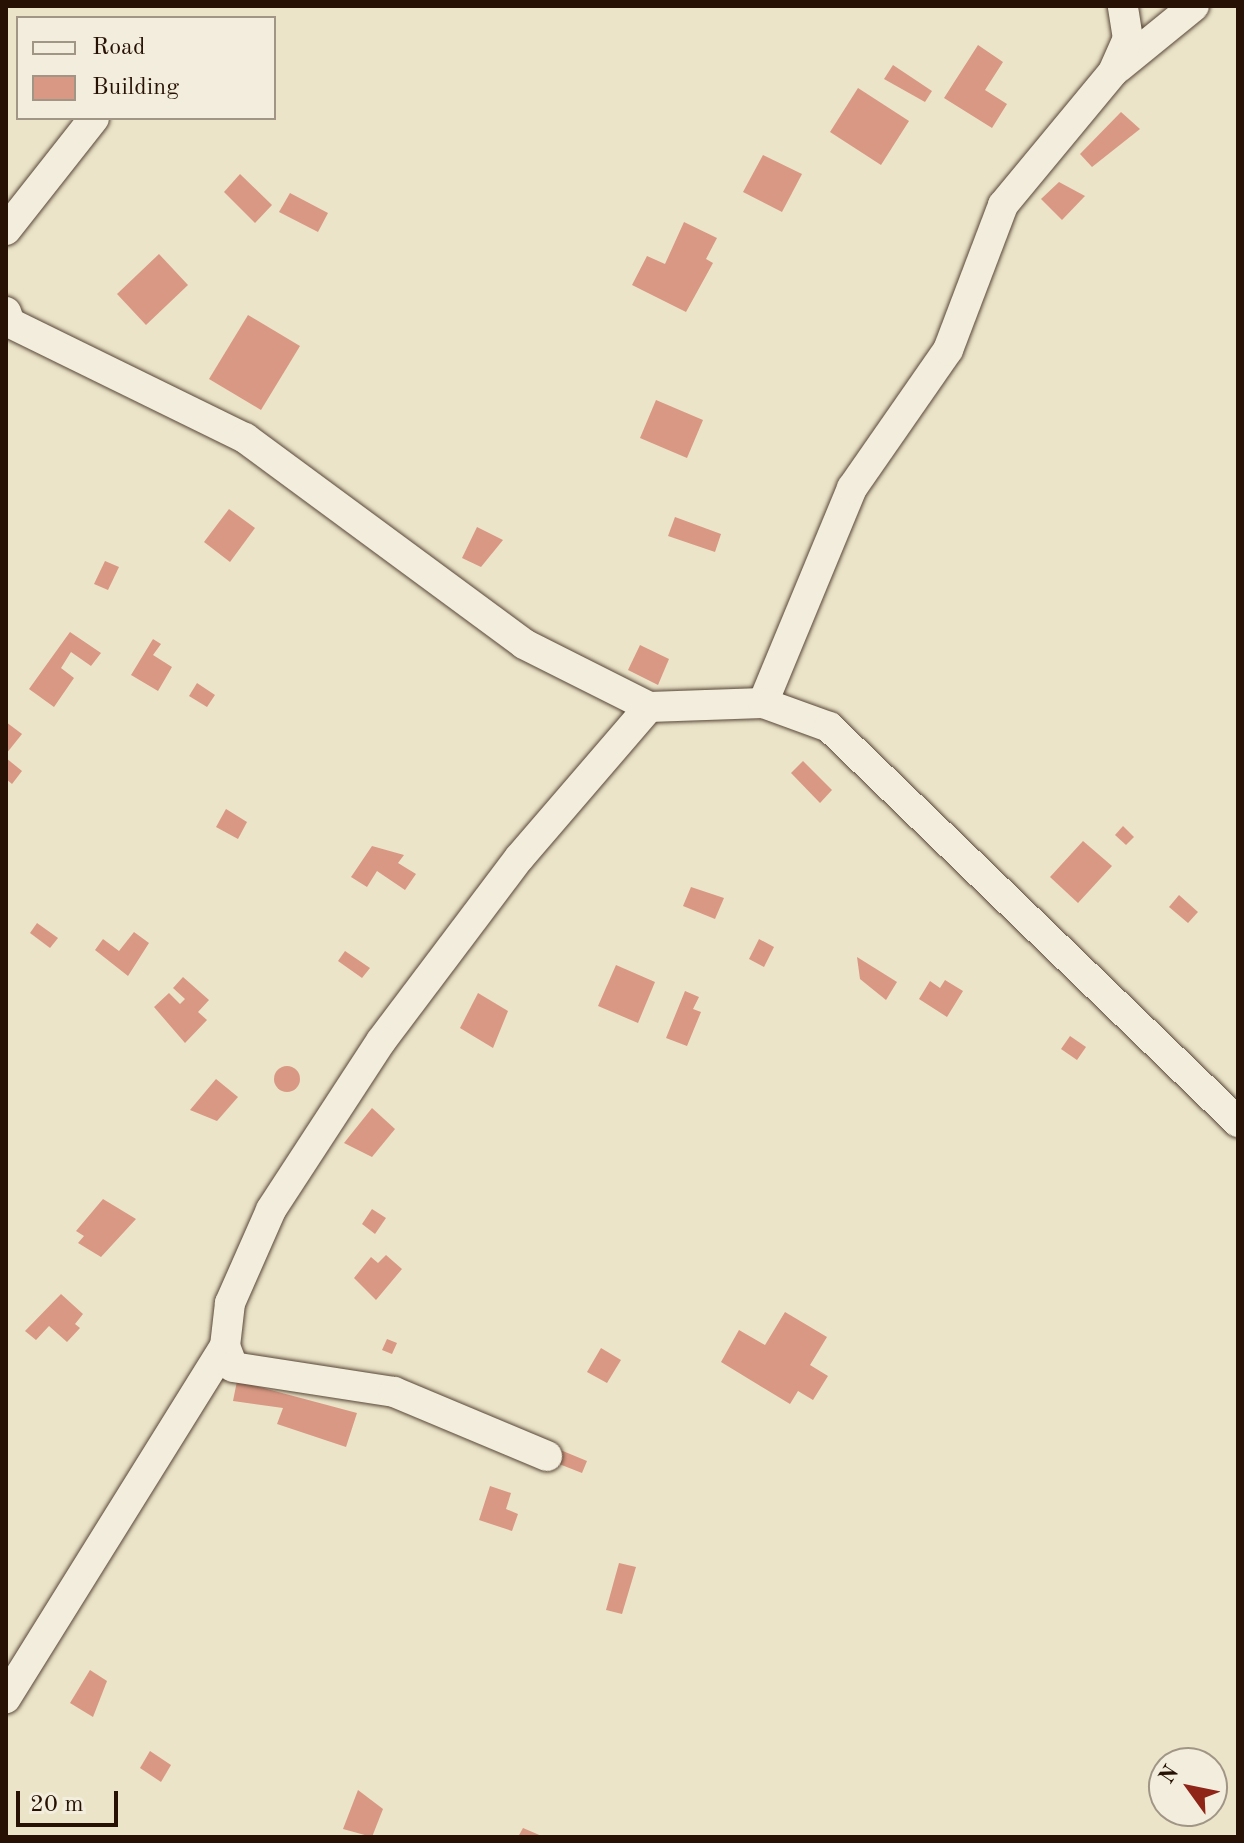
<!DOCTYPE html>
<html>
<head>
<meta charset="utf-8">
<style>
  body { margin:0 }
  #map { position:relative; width:1244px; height:1843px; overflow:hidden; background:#ebe4c9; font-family:"Old Standard TT",serif }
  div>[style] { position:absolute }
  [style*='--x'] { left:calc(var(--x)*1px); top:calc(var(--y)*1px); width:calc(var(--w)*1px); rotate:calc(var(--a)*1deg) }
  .building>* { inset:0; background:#d99883 }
  .round { border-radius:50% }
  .roads { filter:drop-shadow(0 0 2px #584636) drop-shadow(0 0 2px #584636) }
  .street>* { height:30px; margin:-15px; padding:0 15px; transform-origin:15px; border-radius:15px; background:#f2eddc }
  span { translate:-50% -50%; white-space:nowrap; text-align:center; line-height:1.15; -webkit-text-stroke:6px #f2eddc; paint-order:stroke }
  .frame { position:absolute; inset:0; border:8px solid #271105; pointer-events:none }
  .legend { position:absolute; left:16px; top:16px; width:260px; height:104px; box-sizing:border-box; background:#f2eddc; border:2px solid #a19586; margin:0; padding:10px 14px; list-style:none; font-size:24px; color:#271105 }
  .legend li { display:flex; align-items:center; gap:16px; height:40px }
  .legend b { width:40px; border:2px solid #a19586 }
  .north { position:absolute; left:1148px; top:1747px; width:80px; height:80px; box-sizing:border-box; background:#f2eddc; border:2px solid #a19586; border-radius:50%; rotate:303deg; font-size:22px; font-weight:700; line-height:32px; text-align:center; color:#271105 }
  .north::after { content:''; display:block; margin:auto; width:28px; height:36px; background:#8f2418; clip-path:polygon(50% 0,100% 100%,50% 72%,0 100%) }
  .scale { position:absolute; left:16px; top:1791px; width:102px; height:36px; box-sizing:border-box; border:4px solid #271105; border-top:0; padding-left:10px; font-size:24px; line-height:28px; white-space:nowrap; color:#271105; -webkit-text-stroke:6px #f2eddc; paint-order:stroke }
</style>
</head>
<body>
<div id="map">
  <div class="building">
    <div style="clip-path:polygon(978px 45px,1003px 62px,985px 90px,1007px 104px,992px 128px,944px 98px)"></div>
    <div style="clip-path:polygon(893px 65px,932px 91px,925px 102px,884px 79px)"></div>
    <div style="clip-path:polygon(858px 88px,909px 121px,881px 165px,830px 132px)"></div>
    <div style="clip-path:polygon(1121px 112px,1140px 129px,1092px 167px,1080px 154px)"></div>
    <div style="clip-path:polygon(763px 155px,802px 174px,782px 212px,743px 192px)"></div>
    <div style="clip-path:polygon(240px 174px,272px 205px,255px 223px,224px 192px)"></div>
    <div style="clip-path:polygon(1059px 182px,1085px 196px,1062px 220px,1041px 199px)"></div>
    <div style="clip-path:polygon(290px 193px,328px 213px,318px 232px,279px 212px)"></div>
    <div style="clip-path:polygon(684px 222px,717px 238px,706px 259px,713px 263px,686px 312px,632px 285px,647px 256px,665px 264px)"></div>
    <div style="clip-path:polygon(159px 254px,188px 285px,146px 325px,117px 294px)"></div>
    <div style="clip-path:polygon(248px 315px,300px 346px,261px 410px,209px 379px)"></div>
    <div style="clip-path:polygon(656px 400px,703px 420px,687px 458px,640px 438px)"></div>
    <div style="clip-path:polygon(229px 509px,255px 528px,230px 562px,204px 542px)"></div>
    <div style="clip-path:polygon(675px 517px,721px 534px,715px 552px,668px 536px)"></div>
    <div style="clip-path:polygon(477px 527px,503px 540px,481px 567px,462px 558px)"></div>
    <div style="clip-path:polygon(105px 561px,119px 567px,108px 590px,94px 584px)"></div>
    <div style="clip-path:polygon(70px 632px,101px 653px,91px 666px,71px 652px,61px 668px,74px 678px,54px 707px,29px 689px)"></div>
    <div style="clip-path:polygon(153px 639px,161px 644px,153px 655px,172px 667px,158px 691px,131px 675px)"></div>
    <div style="clip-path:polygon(640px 645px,669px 659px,658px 685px,628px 670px)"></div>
    <div style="clip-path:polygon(197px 683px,215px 695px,207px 707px,189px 696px)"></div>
    <div style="clip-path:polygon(6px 722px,22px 734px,6px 754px)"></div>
    <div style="clip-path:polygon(6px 758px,22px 771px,12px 784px,6px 779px)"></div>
    <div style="clip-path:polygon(803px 761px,832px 790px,820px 803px,791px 773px)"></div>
    <div style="clip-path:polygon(226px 809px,247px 822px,238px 839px,216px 827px)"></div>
    <div style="clip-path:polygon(1123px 826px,1134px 837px,1126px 845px,1115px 835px)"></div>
    <div style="clip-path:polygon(1083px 841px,1112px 866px,1078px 903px,1050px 877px)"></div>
    <div style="clip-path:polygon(372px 846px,404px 855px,398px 863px,416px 874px,405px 890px,377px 871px,367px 887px,351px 877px)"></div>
    <div style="clip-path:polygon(691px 887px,724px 898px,715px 919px,683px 906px)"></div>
    <div style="clip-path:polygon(1179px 895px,1198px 912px,1188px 923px,1169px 907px)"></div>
    <div style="clip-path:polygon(37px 923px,58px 938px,50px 948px,30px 933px)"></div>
    <div style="clip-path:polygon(134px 932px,149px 943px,128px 976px,95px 950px,103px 939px,119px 951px)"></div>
    <div style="clip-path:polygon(759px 939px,774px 947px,764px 967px,749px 959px)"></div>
    <div style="clip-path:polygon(345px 951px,370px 968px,362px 978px,338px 961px)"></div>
    <div style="clip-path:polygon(857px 957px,897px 982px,886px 1000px,860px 979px)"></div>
    <div style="clip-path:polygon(616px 965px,655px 982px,638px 1023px,598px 1006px)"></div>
    <div style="clip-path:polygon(183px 977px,209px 1000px,198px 1012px,207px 1020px,185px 1043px,154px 1007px,169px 993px,180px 1004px,185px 999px,173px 988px)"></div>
    <div style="clip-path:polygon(945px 980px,963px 991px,947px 1017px,919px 999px,930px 981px,940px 988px)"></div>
    <div style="clip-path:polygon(685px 991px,699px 997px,693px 1009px,701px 1012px,687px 1046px,666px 1038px)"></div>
    <div style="clip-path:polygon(478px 993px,508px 1011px,493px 1048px,460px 1028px)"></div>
    <div style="clip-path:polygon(1070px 1036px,1086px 1047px,1077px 1060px,1061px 1049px)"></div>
    <div class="round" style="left:274px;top:1066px;width:26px;height:26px"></div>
    <div style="clip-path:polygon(216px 1079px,238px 1097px,217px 1121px,190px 1110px)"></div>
    <div style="clip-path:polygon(372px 1108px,395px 1129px,372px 1157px,344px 1143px)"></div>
    <div style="clip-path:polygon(103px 1199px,136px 1219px,101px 1257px,78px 1243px,84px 1236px,76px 1231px)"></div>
    <div style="clip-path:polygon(372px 1209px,386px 1218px,375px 1234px,362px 1224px)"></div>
    <div style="clip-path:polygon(386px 1255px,402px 1269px,376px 1300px,354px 1278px,371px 1257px,378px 1263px)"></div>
    <div style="clip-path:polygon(61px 1294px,83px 1314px,75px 1324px,80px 1328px,67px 1342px,49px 1326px,36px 1340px,25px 1331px)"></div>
    <div style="clip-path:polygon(785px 1312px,827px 1337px,810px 1365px,828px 1376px,813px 1400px,798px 1391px,790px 1404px,721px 1362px,739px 1330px,765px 1345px)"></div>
    <div style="clip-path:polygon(387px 1339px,397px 1343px,392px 1354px,382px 1350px)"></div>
    <div style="clip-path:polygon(601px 1348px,621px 1360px,607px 1383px,587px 1372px)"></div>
    <div style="clip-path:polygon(237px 1381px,357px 1413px,346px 1447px,277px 1424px,283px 1408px,233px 1401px)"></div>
    <div style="clip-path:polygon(558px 1449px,587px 1461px,582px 1473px,554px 1462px)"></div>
    <div style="clip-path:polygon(490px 1486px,511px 1493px,506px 1509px,518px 1514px,512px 1531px,479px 1520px)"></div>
    <div style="clip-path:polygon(619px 1563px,636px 1567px,622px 1614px,606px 1610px)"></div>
    <div style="clip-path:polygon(90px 1670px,107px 1681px,93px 1717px,70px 1703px)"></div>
    <div style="clip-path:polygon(150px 1751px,171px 1765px,161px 1782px,140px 1768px)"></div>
    <div style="clip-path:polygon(358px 1790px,383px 1809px,372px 1837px,343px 1829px)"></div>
    <div style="clip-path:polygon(523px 1828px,544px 1837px,518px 1837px)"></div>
  </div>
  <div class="roads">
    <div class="street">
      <div style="--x:1118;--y:68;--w:98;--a:-39.2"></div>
      <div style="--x:6;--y:230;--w:142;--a:-51.8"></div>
      <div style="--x:6;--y:312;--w:12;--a:70"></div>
      <div style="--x:10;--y:323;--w:262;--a:26.1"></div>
      <div style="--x:245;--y:438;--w:347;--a:36.4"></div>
      <div style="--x:524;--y:644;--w:140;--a:26.7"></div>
      <div style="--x:649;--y:707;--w:199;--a:130.7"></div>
      <div style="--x:519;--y:858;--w:229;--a:127"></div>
      <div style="--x:381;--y:1041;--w:202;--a:123.1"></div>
      <div style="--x:271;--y:1210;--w:102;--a:113.8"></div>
      <div style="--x:230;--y:1303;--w:43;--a:96.6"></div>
      <div style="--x:225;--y:1346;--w:415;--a:121.9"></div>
      <div style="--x:763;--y:703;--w:233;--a:-67.5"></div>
      <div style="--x:852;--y:488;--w:168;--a:-55.2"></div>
      <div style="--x:948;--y:350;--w:155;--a:-69.2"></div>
      <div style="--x:1003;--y:205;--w:173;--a:-50.4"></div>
      <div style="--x:1113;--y:72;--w:36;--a:-66"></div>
      <div style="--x:1128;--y:39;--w:33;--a:-99"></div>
      <div style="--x:649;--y:707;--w:114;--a:-2"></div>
      <div style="--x:763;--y:703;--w:70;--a:20"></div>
      <div style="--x:829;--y:727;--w:569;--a:44"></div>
      <div style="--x:225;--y:1346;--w:22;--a:69"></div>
      <div style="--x:233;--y:1367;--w:163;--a:8.8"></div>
      <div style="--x:394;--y:1392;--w:166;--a:22.7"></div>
    </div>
  </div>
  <div class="frame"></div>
  <ul class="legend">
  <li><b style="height:10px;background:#f2eddc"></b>Road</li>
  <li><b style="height:22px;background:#d99883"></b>Building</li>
  </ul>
  <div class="north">N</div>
  <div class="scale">20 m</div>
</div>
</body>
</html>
